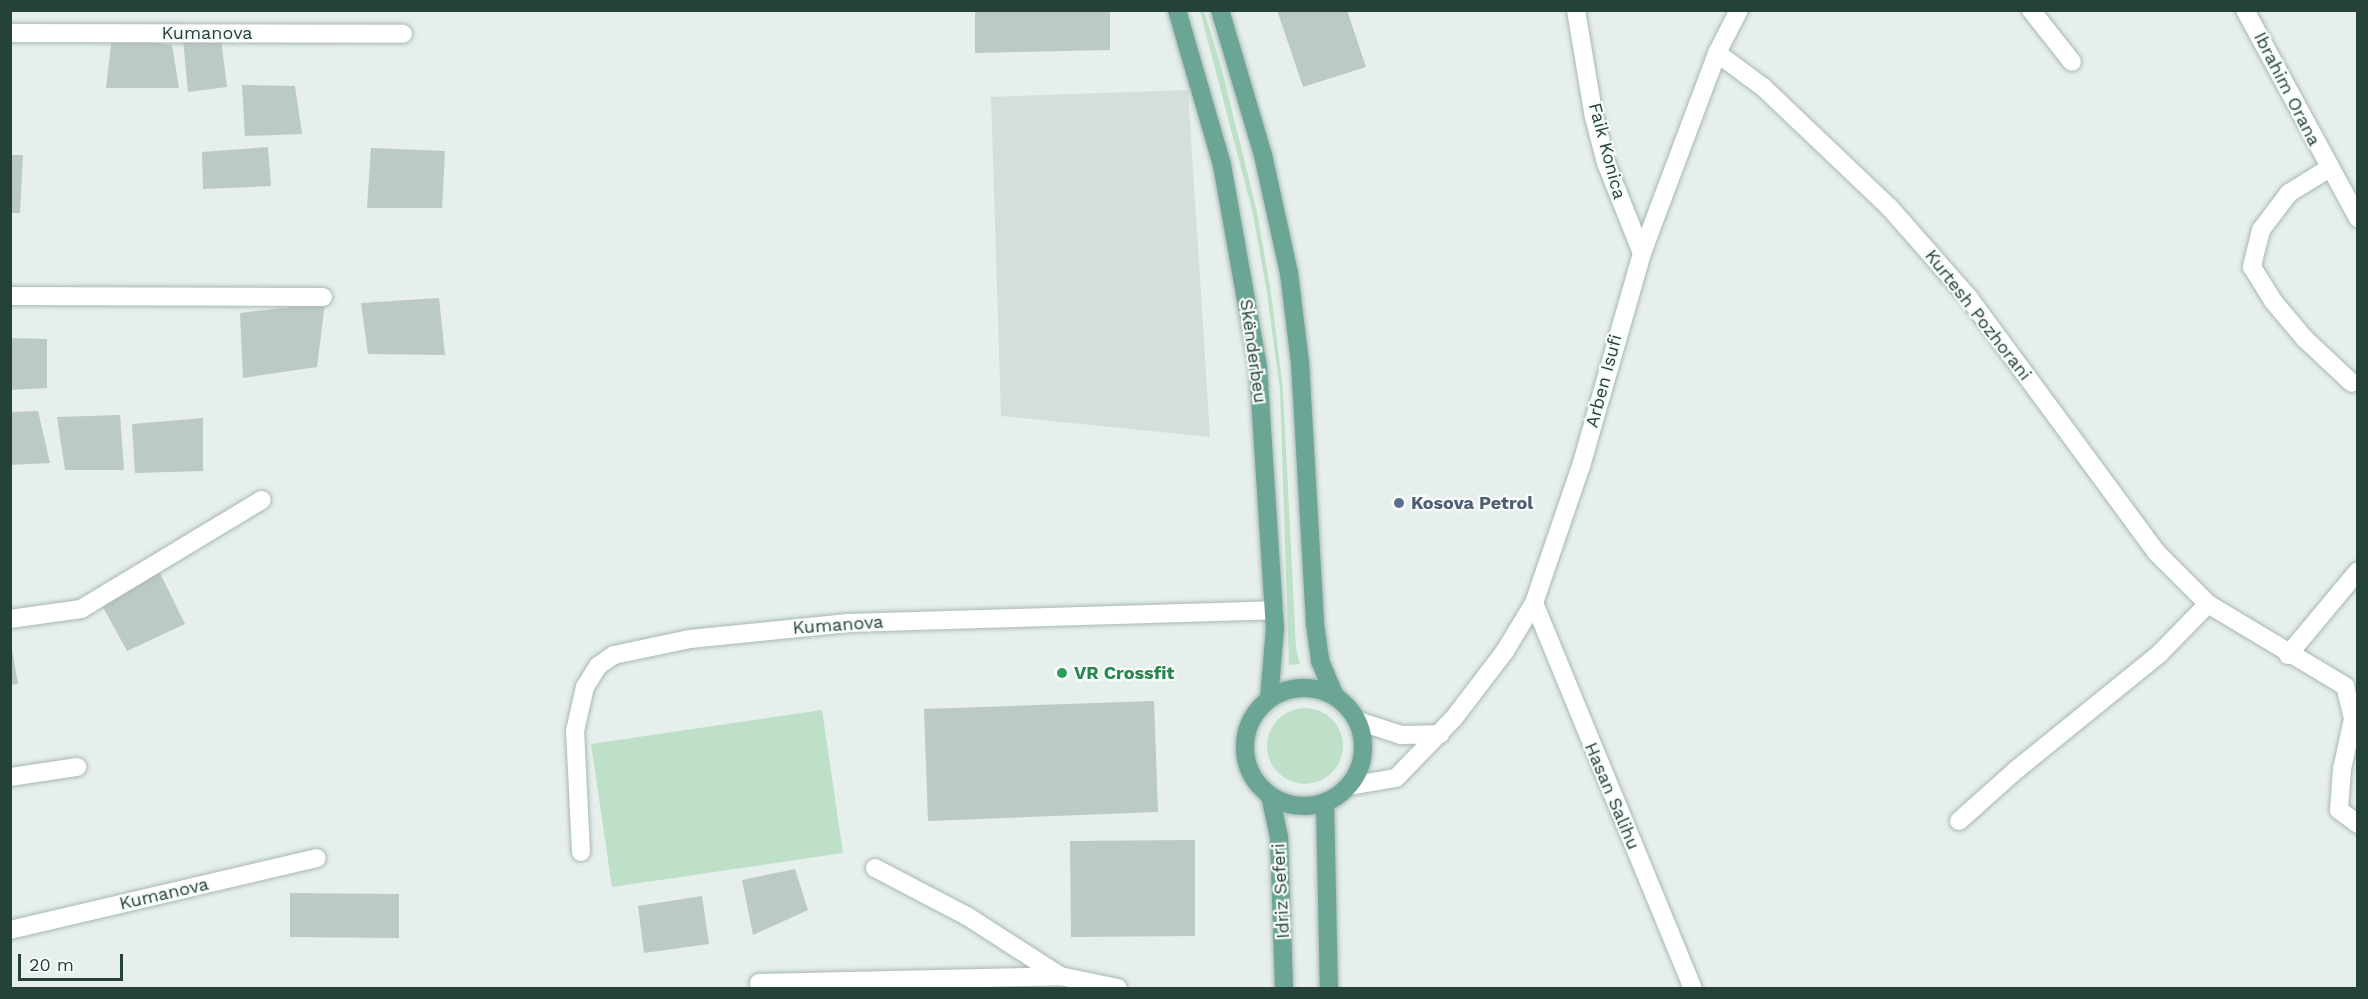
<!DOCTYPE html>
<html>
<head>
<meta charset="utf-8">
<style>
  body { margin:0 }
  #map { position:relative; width:2368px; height:999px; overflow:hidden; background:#e6efeb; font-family:"Work Sans",sans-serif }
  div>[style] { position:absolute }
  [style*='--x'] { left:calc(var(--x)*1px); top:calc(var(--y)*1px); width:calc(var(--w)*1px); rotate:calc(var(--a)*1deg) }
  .built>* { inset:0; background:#d4dfda }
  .green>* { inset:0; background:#bfe0c8 }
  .round { border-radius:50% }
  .building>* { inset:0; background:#bbcac4 }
  .roads { filter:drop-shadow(0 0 2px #a8b8b2) drop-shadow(0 0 2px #a8b8b2) }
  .minor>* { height:18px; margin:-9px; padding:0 9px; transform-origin:9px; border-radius:9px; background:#fff }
  .major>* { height:18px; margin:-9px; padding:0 9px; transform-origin:9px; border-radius:9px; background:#6aa596 }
  .major>.ring { margin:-9px; padding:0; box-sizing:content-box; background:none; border:18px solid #6aa596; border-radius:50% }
  .dots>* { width:16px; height:16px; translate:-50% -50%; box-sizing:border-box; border:3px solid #f7fbf9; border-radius:50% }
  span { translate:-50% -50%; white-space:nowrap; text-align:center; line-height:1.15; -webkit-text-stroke:4.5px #f7fbf9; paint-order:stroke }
  .street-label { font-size:18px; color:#24423a }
  .service-label { font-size:18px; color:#4e5e75; font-weight:700 }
  .left { translate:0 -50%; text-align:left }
  .leisure-label { font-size:18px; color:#27864d; font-weight:700 }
  .frame { position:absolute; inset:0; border:12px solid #24423a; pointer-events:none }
  .scale { position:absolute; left:18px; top:954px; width:105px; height:27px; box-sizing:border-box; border:3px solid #24423a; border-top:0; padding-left:8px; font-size:18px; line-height:21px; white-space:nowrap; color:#24423a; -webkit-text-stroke:4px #f7fbf9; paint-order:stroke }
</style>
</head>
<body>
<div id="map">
  <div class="built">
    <div style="clip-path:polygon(1188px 90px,1210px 437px,1001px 416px,991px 97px)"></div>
  </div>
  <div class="green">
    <div style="clip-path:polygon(1200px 11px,1204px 11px,1221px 66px,1257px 212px,1271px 293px,1283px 390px,1296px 648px,1300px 664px,1289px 665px,1280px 390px,1267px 293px,1253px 214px)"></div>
    <div class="round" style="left:1267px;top:708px;width:76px;height:76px"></div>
    <div style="clip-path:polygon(822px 710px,843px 853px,612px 887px,591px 744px)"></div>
  </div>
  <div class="building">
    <div style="clip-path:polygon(975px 10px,1110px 10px,1110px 50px,975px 53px)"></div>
    <div style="clip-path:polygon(1277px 10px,1347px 10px,1366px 67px,1303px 87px)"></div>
    <div style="clip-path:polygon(112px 36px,172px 45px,179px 88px,106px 88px)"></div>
    <div style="clip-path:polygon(183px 39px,221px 39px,227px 87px,188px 92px)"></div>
    <div style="clip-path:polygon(242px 85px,295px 86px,302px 134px,245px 136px)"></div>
    <div style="clip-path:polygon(268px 147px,271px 186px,203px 189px,202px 152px)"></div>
    <div style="clip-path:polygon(371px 148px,445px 151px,442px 208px,367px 208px)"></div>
    <div style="clip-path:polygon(10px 155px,23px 155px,20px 213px,10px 213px)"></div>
    <div style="clip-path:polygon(439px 298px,445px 355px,368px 354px,361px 303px)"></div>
    <div style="clip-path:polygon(325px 303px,317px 367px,243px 378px,240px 313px)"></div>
    <div style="clip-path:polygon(10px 338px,47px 339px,47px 388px,10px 390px)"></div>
    <div style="clip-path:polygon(38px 411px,50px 463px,10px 465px,10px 412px)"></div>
    <div style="clip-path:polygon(120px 415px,124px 470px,65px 470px,57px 417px)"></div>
    <div style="clip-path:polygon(203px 418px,203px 471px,135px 473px,132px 424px)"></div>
    <div style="clip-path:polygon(158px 569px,185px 624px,127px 651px,99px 600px)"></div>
    <div style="clip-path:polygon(10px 638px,18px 684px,10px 685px)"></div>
    <div style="clip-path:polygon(1154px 701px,1158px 812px,928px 821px,924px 709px)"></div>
    <div style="clip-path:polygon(1195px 840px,1195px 936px,1071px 937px,1070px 841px)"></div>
    <div style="clip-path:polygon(795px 869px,808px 910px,753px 935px,742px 880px)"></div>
    <div style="clip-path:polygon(290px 893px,399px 894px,399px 938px,290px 937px)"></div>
    <div style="clip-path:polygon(702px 896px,709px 944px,644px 953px,638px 906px)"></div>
  </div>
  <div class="roads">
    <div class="minor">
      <div style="--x:1576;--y:10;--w:109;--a:80.5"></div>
      <div style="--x:1594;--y:117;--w:48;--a:75.4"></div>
      <div style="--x:1606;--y:163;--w:97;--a:68.2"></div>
      <div style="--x:2031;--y:10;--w:66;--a:51.7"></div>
      <div style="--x:2245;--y:10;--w:237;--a:61.5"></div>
      <div style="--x:10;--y:33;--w:393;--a:0.1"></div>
      <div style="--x:1717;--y:53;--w:57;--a:36.5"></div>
      <div style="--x:1763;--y:87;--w:175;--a:43.6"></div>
      <div style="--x:1890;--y:208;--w:120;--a:48.7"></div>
      <div style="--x:1969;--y:298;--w:315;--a:53.6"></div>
      <div style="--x:2156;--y:552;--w:74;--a:45"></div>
      <div style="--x:2208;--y:604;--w:160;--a:30.9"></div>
      <div style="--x:2345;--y:686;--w:34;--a:76"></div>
      <div style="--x:2353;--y:719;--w:51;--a:102.4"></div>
      <div style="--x:2342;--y:769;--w:41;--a:94.2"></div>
      <div style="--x:2339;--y:810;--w:24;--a:36"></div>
      <div style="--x:2328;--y:169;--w:46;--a:148.4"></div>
      <div style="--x:2289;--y:193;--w:46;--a:127.1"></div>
      <div style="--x:2261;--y:230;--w:38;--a:104"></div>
      <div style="--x:2252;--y:267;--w:40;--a:58"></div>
      <div style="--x:2273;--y:301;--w:50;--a:49.9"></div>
      <div style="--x:2305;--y:339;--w:64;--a:43.1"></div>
      <div style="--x:10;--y:296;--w:313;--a:0.2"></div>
      <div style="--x:1534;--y:603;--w:417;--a:67.6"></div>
      <div style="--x:10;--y:619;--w:72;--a:-8"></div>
      <div style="--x:81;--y:609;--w:211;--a:-31.1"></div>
      <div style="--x:2288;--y:655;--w:109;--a:-50.2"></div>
      <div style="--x:1358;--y:721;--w:45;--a:18"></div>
      <div style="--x:1401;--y:735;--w:39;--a:-1"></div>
      <div style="--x:10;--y:777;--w:68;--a:-8.5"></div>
      <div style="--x:1349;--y:786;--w:48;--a:-9.7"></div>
      <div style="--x:1396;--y:778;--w:83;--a:-46"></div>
      <div style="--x:1454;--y:718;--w:84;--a:-52.7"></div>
      <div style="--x:1505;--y:651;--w:56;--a:-58.9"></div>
      <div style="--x:1534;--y:603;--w:145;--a:-71.1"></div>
      <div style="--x:1581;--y:466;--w:222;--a:-74"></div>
      <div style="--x:1642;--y:253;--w:214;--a:-69.4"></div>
      <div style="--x:1717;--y:53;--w:48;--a:-62.9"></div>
      <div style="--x:1959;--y:821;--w:76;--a:-41.8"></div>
      <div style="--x:2016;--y:770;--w:184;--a:-39"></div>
      <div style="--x:2159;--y:654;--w:70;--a:-45.6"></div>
      <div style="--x:581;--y:852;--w:121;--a:-92.8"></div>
      <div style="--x:575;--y:731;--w:45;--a:-77.2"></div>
      <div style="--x:585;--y:687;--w:25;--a:-58"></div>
      <div style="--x:598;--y:666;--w:19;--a:-35"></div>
      <div style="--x:614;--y:655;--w:78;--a:-11.9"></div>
      <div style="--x:690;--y:639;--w:159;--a:-5.8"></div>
      <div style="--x:848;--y:623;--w:426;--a:-1.7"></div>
      <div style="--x:875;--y:868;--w:104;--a:27.6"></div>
      <div style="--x:967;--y:916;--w:111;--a:32.8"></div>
      <div style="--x:10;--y:930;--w:315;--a:-13.2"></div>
      <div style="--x:759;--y:983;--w:301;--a:-1.3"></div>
      <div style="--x:1060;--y:976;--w:59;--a:11.7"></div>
    </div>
    <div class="major">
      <div style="--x:1177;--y:10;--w:161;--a:73.8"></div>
      <div style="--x:1222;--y:165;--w:205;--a:79.9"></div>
      <div style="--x:1258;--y:367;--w:262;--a:86.3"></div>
      <div style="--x:1275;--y:628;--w:71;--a:94.8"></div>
      <div style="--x:1220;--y:10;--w:151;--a:73.5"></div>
      <div style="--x:1263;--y:155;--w:121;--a:77.6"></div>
      <div style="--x:1289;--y:273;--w:90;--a:83"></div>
      <div style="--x:1300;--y:362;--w:262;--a:86.7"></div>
      <div style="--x:1315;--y:624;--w:37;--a:82"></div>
      <div style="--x:1320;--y:661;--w:38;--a:67"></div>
      <div class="ring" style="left:1245px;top:688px;width:100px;height:100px"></div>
      <div style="--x:1270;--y:795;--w:43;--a:77.9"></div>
      <div style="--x:1279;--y:837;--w:151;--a:88.1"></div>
      <div style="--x:1325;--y:802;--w:186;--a:88.8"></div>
    </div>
  </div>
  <div class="dots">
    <div style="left:1399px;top:503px;background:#5c6f8a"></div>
    <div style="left:1062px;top:673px;background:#2e9e5b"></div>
  </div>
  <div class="street-label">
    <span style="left:207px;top:33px">Kumanova</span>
    <span style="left:2287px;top:89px;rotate:63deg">Ibrahim Orana</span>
    <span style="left:1607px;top:151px;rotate:75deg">Faik Konica</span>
    <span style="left:1978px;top:315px;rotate:52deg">Kurtesh Pozhorani</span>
    <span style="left:1253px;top:351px;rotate:82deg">Skënderbeu</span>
    <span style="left:1604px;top:381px;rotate:-75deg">Arben Isufi</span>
    <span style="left:838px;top:625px;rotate:-4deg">Kumanova</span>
    <span style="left:1612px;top:796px;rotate:67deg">Hasan Salihu</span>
    <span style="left:1281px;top:891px;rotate:-93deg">Idriz Seferi</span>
    <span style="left:164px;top:894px;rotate:-13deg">Kumanova</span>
  </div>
  <div class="service-label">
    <span class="left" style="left:1411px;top:503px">Kosova Petrol</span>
  </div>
  <div class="leisure-label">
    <span class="left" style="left:1074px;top:673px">VR Crossfit</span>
  </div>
  <div class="frame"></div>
  <div class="scale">20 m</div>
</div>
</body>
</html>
